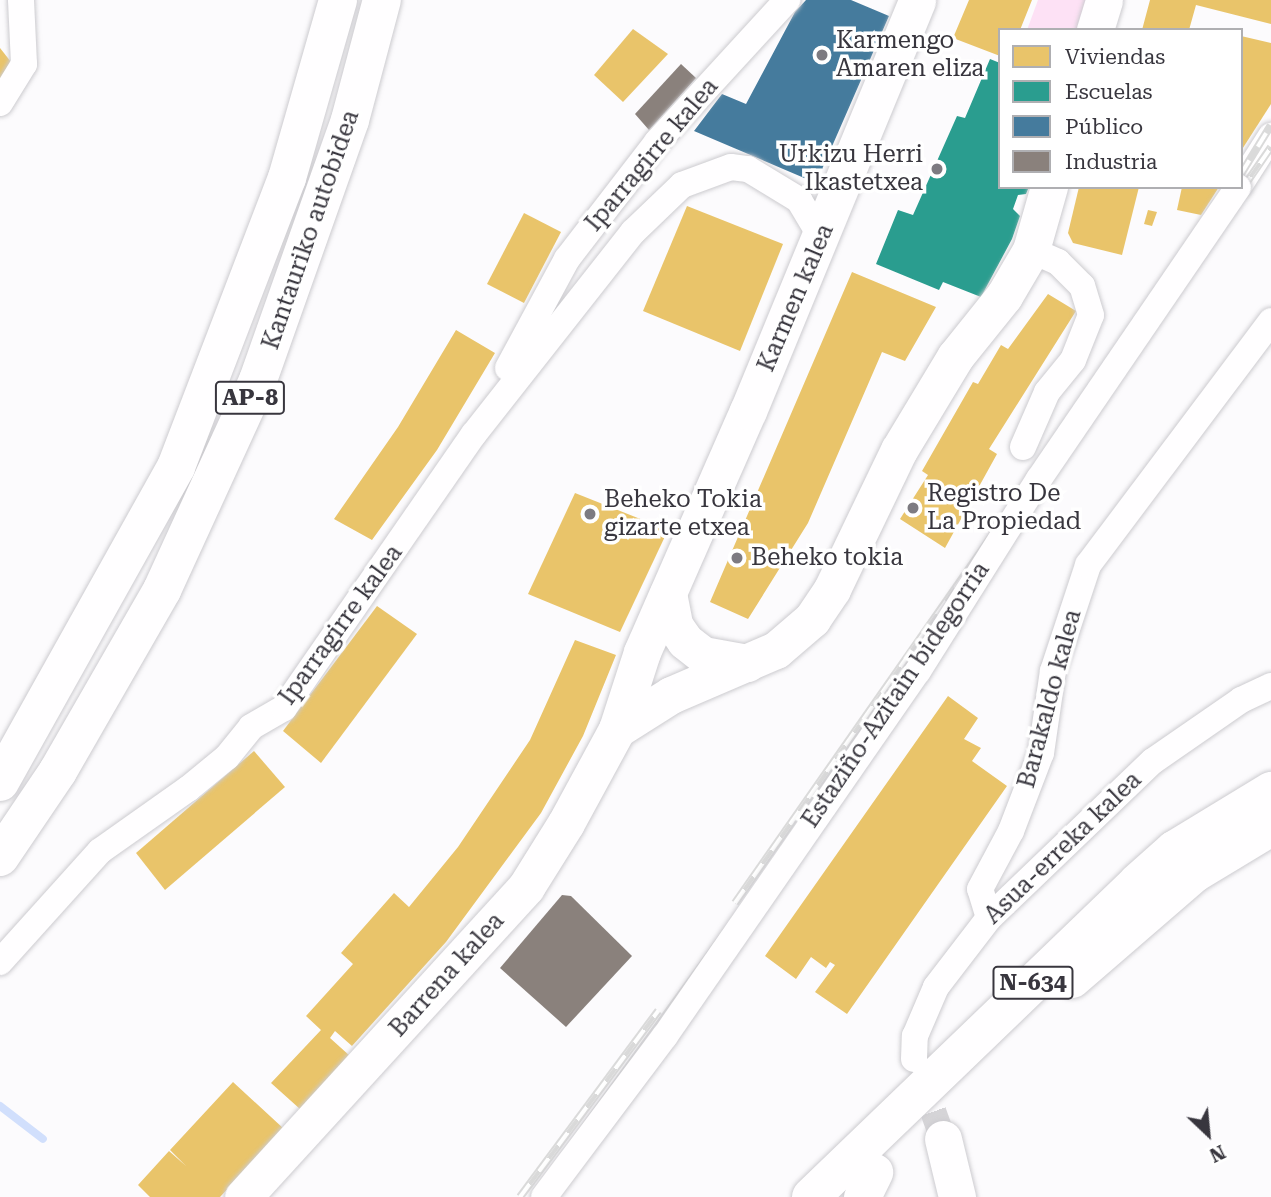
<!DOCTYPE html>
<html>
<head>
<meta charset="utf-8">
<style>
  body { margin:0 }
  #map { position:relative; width:1271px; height:1197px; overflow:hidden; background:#fcfbfd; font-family:"Roboto Serif",serif }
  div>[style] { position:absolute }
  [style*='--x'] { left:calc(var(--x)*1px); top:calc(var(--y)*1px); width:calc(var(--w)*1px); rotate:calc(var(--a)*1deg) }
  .green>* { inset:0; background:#fde1f5 }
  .homes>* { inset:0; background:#e9c46a }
  .schools>* { inset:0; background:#2a9d8f }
  .public>* { inset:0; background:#457b9d }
  .industry>* { inset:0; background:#8a817c }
  .stream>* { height:8px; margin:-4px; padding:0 4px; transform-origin:4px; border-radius:4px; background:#d1dffc }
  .street-tunnel>* { height:26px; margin-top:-13px; transform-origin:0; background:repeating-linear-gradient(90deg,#d5d4d7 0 26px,transparent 0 39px) }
  .roads { filter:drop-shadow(0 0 2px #cccbcf) drop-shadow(0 0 2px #cccbcf) }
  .street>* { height:26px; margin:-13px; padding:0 13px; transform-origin:13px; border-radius:13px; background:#fffeff }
  .secondary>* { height:37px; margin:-18.5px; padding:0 18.5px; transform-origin:18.5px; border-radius:18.5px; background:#fffeff }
  .highway>* { height:38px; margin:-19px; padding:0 19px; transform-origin:19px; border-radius:19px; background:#fffeff }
  .rail>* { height:8px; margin-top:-4px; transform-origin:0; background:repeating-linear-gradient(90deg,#fff 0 16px,#dadada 0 32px); box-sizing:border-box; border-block:2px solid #dadada }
  .bridges { filter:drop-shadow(0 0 2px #cccbcf) drop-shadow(0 0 2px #cccbcf) }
  .street-bridge>* { height:26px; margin:-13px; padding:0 13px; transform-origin:13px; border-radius:13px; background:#fffeff }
  .dots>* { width:19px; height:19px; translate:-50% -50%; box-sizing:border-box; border:4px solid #fff; border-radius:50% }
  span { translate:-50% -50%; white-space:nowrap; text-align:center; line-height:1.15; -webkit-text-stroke:7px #fff; paint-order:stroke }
  .shield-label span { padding:2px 5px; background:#fff; border:2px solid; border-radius:5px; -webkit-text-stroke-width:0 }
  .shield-label { font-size:23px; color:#38363e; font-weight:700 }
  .poi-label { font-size:24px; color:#38363e }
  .left { translate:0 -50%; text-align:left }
  .right { translate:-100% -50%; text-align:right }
  .street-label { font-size:24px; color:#38363e }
  .legend { position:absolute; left:998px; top:28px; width:245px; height:161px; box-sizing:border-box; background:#fff; border:2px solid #afafb2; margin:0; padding:9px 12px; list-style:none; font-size:21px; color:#38363e }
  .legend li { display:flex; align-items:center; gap:14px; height:35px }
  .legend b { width:35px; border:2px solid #afafb2 }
  .north { position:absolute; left:1173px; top:1099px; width:70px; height:70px; -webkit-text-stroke:5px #fff; paint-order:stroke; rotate:154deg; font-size:19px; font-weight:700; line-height:28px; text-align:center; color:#38363e }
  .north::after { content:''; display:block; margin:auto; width:24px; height:32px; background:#38363e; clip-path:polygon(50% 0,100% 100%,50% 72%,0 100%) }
</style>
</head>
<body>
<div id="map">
  <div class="green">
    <div style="clip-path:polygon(1038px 0,1086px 0,1077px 30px,1027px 30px)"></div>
  </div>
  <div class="homes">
    <div style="clip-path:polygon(969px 0,1032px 0,1020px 30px,1000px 30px,1000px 56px,953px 38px)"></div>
    <div style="clip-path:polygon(1150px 0,1271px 0,1271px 24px,1196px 5px,1189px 30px,1142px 30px)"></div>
    <div style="clip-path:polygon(633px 29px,668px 54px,623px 102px,594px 75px)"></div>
    <div style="clip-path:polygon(1241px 36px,1271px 43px,1271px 104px,1241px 151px)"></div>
    <div style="clip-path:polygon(0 48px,15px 67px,0 80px)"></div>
    <div style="clip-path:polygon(1079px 187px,1139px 187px,1122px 255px,1073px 243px,1068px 233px)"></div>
    <div style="clip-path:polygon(1182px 187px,1219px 187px,1201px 215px,1177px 210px)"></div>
    <div style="clip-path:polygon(687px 206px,783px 244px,740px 351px,643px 311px)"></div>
    <div style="clip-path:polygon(1148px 210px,1157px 212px,1152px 226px,1144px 224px)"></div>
    <div style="clip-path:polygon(524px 213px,561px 232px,524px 303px,487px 284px)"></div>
    <div style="clip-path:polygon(852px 272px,936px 307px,905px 361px,882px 352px,808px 523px,748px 619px,710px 602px)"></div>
    <div style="clip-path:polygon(1048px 294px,1076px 311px,989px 449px,997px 454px,945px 548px,900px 519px,928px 475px,922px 471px,973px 382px,978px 384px,1001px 345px,1008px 349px)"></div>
    <div style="clip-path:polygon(456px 330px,495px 353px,437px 450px,372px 540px,334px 519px,398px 427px)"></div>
    <div style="clip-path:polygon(575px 493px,668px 530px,620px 632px,528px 594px)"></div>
    <div style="clip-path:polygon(377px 606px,417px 634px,321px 763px,283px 731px)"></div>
    <div style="clip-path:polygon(575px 640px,616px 655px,583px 736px,541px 813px,446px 942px,352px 1046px,335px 1031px,330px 1038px,350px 1056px,300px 1109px,271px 1083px,321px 1030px,306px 1016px,353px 964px,341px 953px,394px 893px,409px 907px,458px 847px,530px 740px)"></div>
    <div style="clip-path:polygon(948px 696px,978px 718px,964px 739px,981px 748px,972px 761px,1007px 786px,847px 1014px,815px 992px,835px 965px,830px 962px,826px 968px,811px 957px,796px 979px,765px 956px)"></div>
    <div style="clip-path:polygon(254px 751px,285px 787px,165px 890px,136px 853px)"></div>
    <div style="clip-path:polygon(233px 1082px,284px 1129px,220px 1197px,150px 1197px,138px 1185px,169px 1151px,186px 1166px,170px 1150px)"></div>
  </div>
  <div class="schools">
    <div style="clip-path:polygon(990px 59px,1000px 63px,1000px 187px,1029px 187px,1026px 194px,1018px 195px,1013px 209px,1020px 216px,1012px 239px,981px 297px,943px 282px,939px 290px,876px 264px,898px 210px,913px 215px,957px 116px,965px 118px)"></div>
  </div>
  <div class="public">
    <div style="clip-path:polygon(806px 0,851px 0,889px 16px,816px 183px,694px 131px,722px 94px,746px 104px,795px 12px)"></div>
  </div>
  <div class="industry">
    <div style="clip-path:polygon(681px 64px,696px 78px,649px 130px,635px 114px)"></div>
    <div style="clip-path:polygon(562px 895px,571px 896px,632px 956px,566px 1027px,500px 968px)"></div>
  </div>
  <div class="stream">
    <div style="--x:0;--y:1106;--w:54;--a:37.5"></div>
  </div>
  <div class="street-tunnel">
    <div style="--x:920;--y:1075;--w:68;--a:70.2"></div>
  </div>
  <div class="roads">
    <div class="street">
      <div style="--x:0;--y:103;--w:46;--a:-58.4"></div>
      <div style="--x:24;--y:64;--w:64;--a:-92.7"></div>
      <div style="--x:1241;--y:183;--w:56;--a:-57.4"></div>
      <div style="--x:508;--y:368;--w:124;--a:-61.6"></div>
      <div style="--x:567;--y:259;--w:148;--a:-52.4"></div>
      <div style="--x:657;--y:142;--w:193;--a:-47.5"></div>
      <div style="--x:1023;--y:447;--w:60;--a:-66.4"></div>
      <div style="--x:1047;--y:392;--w:41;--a:-50.9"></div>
      <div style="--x:1073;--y:360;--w:48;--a:-68.2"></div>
      <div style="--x:1091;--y:315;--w:30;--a:-107"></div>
      <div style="--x:1082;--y:286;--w:34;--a:-135"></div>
      <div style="--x:1058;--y:262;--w:30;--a:-156"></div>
      <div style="--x:989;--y:918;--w:30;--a:-107"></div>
      <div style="--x:980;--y:889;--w:66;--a:-61.9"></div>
      <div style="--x:1011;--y:831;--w:84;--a:-69"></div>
      <div style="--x:1041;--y:753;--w:83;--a:-81.7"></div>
      <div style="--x:1053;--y:671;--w:112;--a:-71.7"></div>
      <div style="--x:1088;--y:565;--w:305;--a:-53.1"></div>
      <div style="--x:0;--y:962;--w:149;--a:-48"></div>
      <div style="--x:100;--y:851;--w:108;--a:-35.2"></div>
      <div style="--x:188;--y:789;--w:50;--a:-39.4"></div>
      <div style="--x:227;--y:757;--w:38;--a:-51"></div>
      <div style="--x:251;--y:727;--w:38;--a:-30"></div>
      <div style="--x:284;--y:708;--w:333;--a:-55.3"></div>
      <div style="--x:474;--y:434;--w:257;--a:-51.8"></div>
      <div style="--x:633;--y:232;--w:68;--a:-43.8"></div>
      <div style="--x:682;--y:185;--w:52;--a:-20.2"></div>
      <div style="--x:731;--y:167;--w:17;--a:7"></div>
      <div style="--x:748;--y:169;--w:60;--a:31.3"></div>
      <div style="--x:799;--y:200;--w:43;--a:59.3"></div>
      <div style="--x:914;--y:1059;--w:23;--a:-88"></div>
      <div style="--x:915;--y:1036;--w:53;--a:-66.8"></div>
      <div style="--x:936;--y:987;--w:87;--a:-52.5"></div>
      <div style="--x:989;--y:918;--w:227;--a:-43.8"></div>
      <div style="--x:1153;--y:761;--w:107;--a:-34.7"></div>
      <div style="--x:1241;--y:700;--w:33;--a:-25"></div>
    </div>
    <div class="secondary">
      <div style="--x:1095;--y:30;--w:31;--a:-73"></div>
      <div style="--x:668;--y:593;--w:33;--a:79"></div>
      <div style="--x:674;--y:625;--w:19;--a:55"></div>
      <div style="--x:685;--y:641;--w:23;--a:38"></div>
      <div style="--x:703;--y:655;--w:45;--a:10.3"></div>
      <div style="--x:617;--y:729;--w:64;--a:-32.2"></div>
      <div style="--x:671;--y:695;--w:114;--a:-23.2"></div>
      <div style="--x:776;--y:650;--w:48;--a:-40.7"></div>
      <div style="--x:812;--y:619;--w:36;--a:-56"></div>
      <div style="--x:832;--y:589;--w:154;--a:-64.3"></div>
      <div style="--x:899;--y:450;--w:109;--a:-58.9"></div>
      <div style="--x:955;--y:357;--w:78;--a:-51.2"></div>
      <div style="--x:1004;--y:296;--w:53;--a:-59.6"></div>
      <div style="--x:1031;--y:250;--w:66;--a:-74.1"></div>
      <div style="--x:943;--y:1139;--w:60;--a:76.4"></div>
      <div style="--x:243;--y:1197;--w:420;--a:-47.6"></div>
      <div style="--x:526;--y:887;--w:75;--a:-58"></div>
      <div style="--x:566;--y:823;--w:107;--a:-61.5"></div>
      <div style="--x:617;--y:729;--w:81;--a:-72"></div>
      <div style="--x:642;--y:652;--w:263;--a:-66.3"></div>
      <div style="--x:748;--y:411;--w:444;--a:-67.6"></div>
      <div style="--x:862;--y:1197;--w:28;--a:-64"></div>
    </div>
    <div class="highway">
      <div style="--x:0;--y:782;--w:361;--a:-60.8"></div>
      <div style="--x:176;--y:467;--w:310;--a:-69"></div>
      <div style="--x:287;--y:178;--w:185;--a:-74"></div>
      <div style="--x:0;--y:857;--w:104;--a:-56"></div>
      <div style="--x:58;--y:771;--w:209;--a:-60.1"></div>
      <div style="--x:162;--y:590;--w:231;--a:-65.4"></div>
      <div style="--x:258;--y:380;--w:276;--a:-70.5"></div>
      <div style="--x:350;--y:120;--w:124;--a:-75.1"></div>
      <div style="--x:1072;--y:979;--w:162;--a:-40.8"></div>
      <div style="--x:1195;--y:873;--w:89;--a:-31.2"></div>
      <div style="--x:811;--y:1197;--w:453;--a:-43.9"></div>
      <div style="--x:1137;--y:883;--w:50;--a:-41.7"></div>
      <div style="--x:1174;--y:850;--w:114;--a:-31.3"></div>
    </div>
  </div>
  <div class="rail">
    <div style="--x:1241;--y:174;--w:57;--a:-58.5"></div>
    <div style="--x:735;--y:903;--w:783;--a:-55.03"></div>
    <div style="--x:520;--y:1197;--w:232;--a:-53.4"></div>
    <div style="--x:534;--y:1197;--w:495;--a:-54.1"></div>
    <div style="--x:824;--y:796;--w:788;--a:-55.44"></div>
  </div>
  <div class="bridges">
    <div class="street-bridge">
      <div style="--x:544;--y:1197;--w:201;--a:-53.1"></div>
      <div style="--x:665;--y:1036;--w:444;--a:-55.3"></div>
      <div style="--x:918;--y:671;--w:227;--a:-57.8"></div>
      <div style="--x:1039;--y:479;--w:353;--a:-55.7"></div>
    </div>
  </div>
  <div class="dots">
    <div style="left:822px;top:55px;background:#7d7b81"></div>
    <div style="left:937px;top:169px;background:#7d7b81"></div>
    <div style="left:913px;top:508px;background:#7d7b81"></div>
    <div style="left:590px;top:514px;background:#7d7b81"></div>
    <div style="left:737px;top:558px;background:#7d7b81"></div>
  </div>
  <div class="shield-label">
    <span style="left:250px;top:398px">AP-8</span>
    <span style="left:1033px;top:983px">N-634</span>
  </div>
  <div class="poi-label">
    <span class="left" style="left:836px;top:55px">Karmengo<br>Amaren eliza</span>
    <span class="right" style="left:923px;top:169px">Urkizu Herri<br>Ikastetxea</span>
    <span class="left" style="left:927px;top:508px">Registro De<br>La Propiedad</span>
    <span class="left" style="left:604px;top:514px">Beheko Tokia<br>gizarte etxea</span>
    <span class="left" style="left:751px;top:558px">Beheko tokia</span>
  </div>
  <div class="street-label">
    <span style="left:652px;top:155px;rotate:-50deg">Iparragirre kalea</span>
    <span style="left:311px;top:230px;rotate:-71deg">Kantauriko autobidea</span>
    <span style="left:796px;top:298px;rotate:-67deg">Karmen kalea</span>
    <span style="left:341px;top:625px;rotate:-54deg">Iparragirre kalea</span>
    <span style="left:896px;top:695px;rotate:-56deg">Estaziño-Azitain bidegorria</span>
    <span style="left:1050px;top:699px;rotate:-75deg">Barakaldo kalea</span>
    <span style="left:1063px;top:848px;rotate:-44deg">Asua-erreka kalea</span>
    <span style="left:447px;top:975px;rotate:-48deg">Barrena kalea</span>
  </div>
  <ul class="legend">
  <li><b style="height:19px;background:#e9c46a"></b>Viviendas</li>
  <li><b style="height:19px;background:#2a9d8f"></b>Escuelas</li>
  <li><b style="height:19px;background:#457b9d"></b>Público</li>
  <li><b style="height:19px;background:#8a817c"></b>Industria</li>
  </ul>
  <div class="north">N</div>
</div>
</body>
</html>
